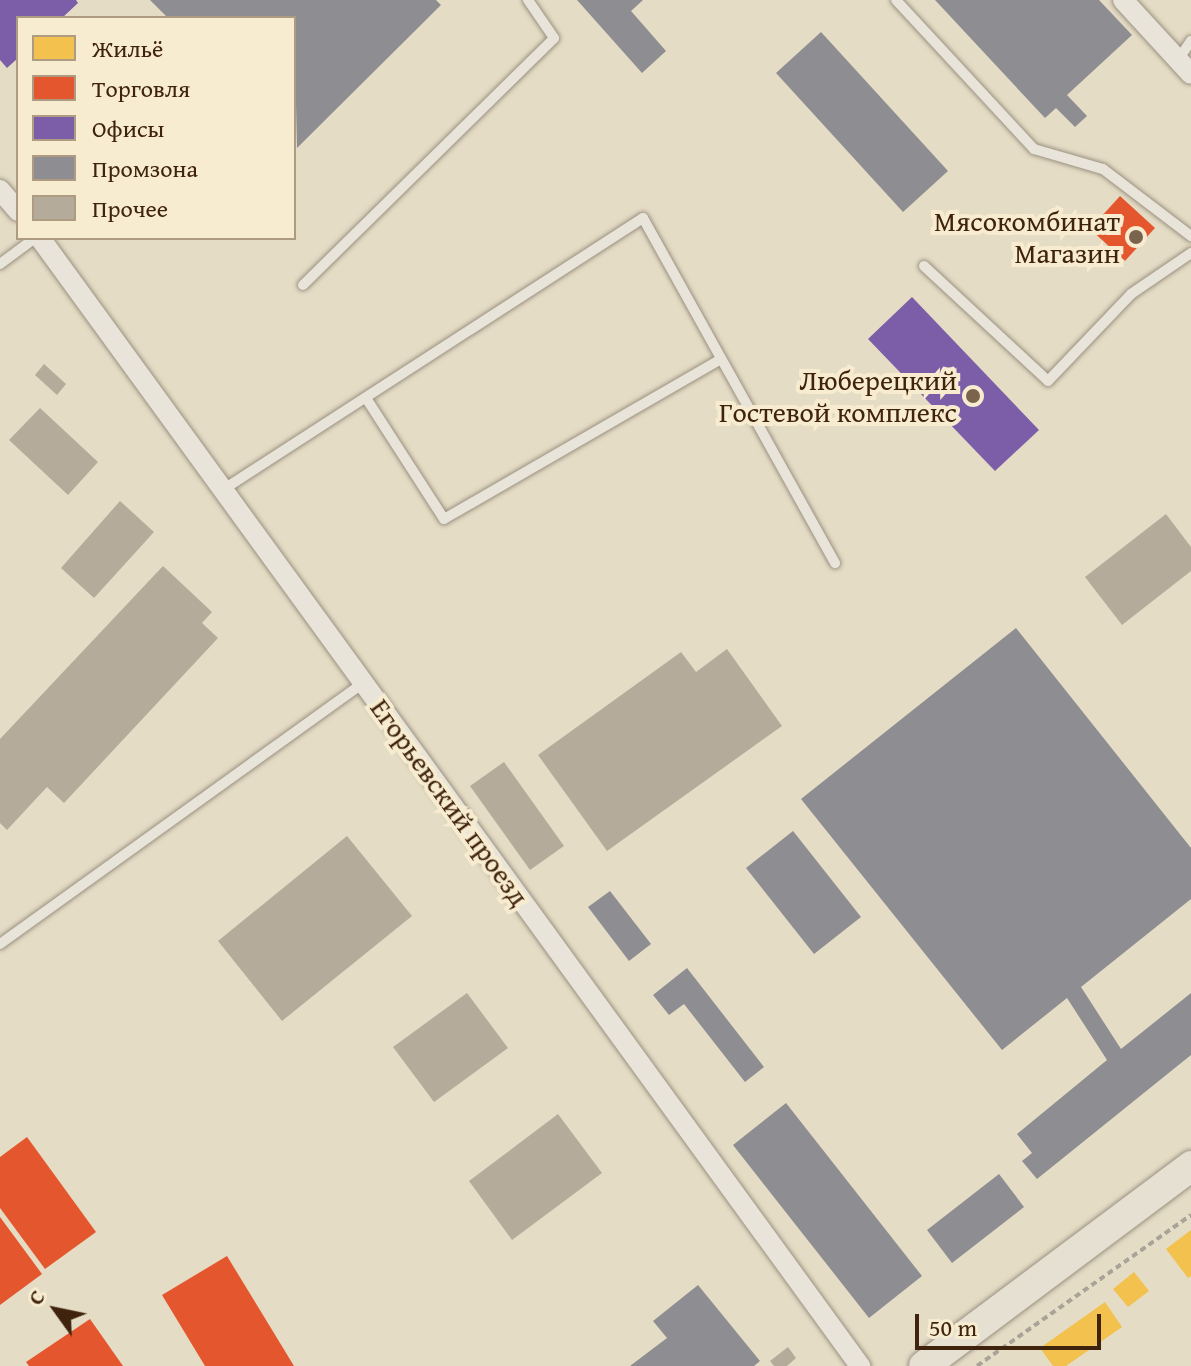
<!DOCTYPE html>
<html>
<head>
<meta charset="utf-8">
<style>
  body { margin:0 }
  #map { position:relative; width:1191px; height:1366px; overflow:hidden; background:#e5dcc5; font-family:"Gentium Book Plus",serif }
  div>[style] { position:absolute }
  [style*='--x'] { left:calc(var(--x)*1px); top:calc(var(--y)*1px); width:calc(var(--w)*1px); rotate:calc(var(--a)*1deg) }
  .homes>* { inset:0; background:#f2c14e }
  .shops>* { inset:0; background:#e4572e }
  .offices>* { inset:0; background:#7b5ea7 }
  .industry>* { inset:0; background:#8d8d92 }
  .building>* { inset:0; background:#b4ab9a }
  .path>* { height:4px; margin-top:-2px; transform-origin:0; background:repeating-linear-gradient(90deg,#aaa398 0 6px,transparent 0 10px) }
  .roads { filter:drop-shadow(0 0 2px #9a9181) drop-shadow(0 0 2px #9a9181) }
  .service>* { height:10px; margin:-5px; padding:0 5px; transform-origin:5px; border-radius:5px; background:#e9e4d9 }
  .minor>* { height:20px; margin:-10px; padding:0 10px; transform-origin:10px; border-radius:10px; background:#e9e4d9 }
  .primary>* { height:30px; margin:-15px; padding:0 15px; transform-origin:15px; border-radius:15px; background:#e6e0d3 }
  .dots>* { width:22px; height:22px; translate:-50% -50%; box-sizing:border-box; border:4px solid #f7ecd0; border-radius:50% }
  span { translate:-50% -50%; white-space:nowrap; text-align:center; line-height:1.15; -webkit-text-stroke:8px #f7ecd0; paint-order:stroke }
  .poi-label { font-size:28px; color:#40230d }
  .right { translate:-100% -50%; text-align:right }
  .street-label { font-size:28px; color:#40230d }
  .legend { position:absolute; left:16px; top:16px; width:280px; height:224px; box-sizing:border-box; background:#f7ecd0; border:2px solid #ae9c82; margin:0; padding:10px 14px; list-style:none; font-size:24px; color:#40230d }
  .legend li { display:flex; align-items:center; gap:16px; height:40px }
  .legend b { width:40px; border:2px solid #ae9c82 }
  .north { position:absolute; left:16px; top:1270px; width:80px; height:80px; -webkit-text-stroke:6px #f7ecd0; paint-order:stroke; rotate:303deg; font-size:22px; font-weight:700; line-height:32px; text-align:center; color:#40230d }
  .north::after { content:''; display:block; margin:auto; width:28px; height:36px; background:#40230d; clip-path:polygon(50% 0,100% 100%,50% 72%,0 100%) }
  .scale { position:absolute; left:915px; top:1314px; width:186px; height:36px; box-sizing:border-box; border:4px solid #40230d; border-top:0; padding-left:10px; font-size:24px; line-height:28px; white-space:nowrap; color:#40230d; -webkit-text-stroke:6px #f7ecd0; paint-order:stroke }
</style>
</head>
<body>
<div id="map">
  <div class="homes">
    <div style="clip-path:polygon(1191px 1230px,1191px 1276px,1188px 1278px,1166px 1249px)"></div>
    <div style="clip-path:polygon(1134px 1272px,1149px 1291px,1128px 1307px,1113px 1289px)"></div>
    <div style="clip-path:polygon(1105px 1302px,1122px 1327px,1066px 1366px,1053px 1366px,1040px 1348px)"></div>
  </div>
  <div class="shops">
    <div style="clip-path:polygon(1120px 196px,1155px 228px,1125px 261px,1090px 229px)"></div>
    <div style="clip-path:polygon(27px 1137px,96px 1232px,45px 1269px,0 1208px,0 1157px)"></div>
    <div style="clip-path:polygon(0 1217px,42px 1274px,0 1305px)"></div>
    <div style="clip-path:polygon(227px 1256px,294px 1366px,205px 1366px,162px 1295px)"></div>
    <div style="clip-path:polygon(90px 1319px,123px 1366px,29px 1366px,26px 1362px)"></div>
  </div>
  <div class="offices">
    <div style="clip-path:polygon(0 0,76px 0,78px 3px,62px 18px,18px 18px,18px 58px,7px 68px,0 60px)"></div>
    <div style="clip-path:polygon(912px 297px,1039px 430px,995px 471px,868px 339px)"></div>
  </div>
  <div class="industry">
    <div style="clip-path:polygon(150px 0,436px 0,441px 5px,297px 148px,294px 18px,168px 18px)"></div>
    <div style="clip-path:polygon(577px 0,643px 0,631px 11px,666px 51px,642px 73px)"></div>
    <div style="clip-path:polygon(935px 0,1099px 0,1132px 35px,1067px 95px,1087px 116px,1075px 127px,1056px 108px,1045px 118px)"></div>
    <div style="clip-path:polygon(821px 32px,948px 171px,903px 212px,776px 73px)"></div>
    <div style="clip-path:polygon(1016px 628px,1191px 848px,1191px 899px,1081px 987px,1121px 1049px,1191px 993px,1191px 1055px,1037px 1179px,1022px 1161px,1032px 1153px,1017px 1134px,1107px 1060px,1067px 998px,1002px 1050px,801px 799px)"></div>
    <div style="clip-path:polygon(793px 831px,861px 917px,814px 954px,746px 868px)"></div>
    <div style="clip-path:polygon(610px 891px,651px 944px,629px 961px,588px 907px)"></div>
    <div style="clip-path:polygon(687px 968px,764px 1067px,745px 1082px,684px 1004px,669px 1015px,653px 995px)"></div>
    <div style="clip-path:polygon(786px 1103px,922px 1276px,869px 1318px,733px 1145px)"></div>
    <div style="clip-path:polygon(999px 1174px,1024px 1207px,952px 1263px,927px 1230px)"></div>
    <div style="clip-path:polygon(698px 1285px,760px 1361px,754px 1366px,630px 1366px,667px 1338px,653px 1321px)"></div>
  </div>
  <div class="building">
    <div style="clip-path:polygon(44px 364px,66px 384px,57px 395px,35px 375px)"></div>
    <div style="clip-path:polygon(40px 408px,98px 462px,68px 495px,9px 440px)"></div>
    <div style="clip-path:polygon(120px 501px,154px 532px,94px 598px,61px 568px)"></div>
    <div style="clip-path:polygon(1166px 514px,1191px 547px,1191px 571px,1122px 625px,1085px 577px)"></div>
    <div style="clip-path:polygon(163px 566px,212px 612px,202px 623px,218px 638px,64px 803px,47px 787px,7px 830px,0 823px,0 739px)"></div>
    <div style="clip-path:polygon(727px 649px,782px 726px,607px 851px,538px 755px,681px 652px,696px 672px)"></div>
    <div style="clip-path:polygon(504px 762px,564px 846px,530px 870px,470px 786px)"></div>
    <div style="clip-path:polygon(347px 836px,412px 916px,282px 1021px,218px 941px)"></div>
    <div style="clip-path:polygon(467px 993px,508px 1048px,434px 1102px,393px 1047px)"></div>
    <div style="clip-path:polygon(558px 1114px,602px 1173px,512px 1240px,469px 1181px)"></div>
    <div style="clip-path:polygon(788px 1347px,796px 1358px,787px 1366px,774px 1366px,770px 1361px)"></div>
  </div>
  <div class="path">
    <div style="--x:977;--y:1366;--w:262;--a:-35.2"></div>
  </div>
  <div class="roads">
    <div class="service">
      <div style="--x:896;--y:0;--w:203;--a:47.2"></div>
      <div style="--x:1034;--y:149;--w:72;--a:16.2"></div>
      <div style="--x:1103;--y:169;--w:111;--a:37.3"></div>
      <div style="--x:1178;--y:60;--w:23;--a:-56"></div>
      <div style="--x:0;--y:264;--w:44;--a:-36.6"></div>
      <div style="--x:924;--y:266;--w:169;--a:42.8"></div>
      <div style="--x:1048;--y:381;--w:120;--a:-46.3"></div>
      <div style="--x:1131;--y:294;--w:73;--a:-34.3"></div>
      <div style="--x:303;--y:285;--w:352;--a:-44.5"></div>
      <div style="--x:554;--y:38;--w:46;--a:-124.4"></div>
      <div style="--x:366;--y:398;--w:144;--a:57.2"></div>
      <div style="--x:444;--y:519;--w:320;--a:-30"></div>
      <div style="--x:224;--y:489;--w:499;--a:-32.9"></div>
      <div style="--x:643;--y:218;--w:395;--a:60.9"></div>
      <div style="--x:0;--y:944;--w:447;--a:-35.7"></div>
    </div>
    <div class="minor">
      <div style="--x:1123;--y:0;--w:100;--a:47.4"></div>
      <div style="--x:0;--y:190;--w:28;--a:49"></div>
      <div style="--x:40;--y:238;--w:1395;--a:53.98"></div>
    </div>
    <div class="primary">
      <div style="--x:924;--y:1366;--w:334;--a:-36.8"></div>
    </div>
  </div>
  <div class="dots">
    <div style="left:1136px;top:237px;background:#7a644d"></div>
    <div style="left:973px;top:396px;background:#7a644d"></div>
  </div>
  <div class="poi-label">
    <span class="right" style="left:1120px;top:237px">Мясокомбинат<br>Магазин</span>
    <span class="right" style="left:957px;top:396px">Люберецкий<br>Гостевой комплекс</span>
  </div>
  <div class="street-label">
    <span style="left:450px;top:802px;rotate:54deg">Егорьевский проезд</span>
  </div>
  <ul class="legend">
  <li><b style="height:22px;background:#f2c14e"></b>Жильё</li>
  <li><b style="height:22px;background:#e4572e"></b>Торговля</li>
  <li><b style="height:22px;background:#7b5ea7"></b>Офисы</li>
  <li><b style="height:22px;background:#8d8d92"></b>Промзона</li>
  <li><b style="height:22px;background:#b4ab9a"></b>Прочее</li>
  </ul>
  <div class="north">С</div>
  <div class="scale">50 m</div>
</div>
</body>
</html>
